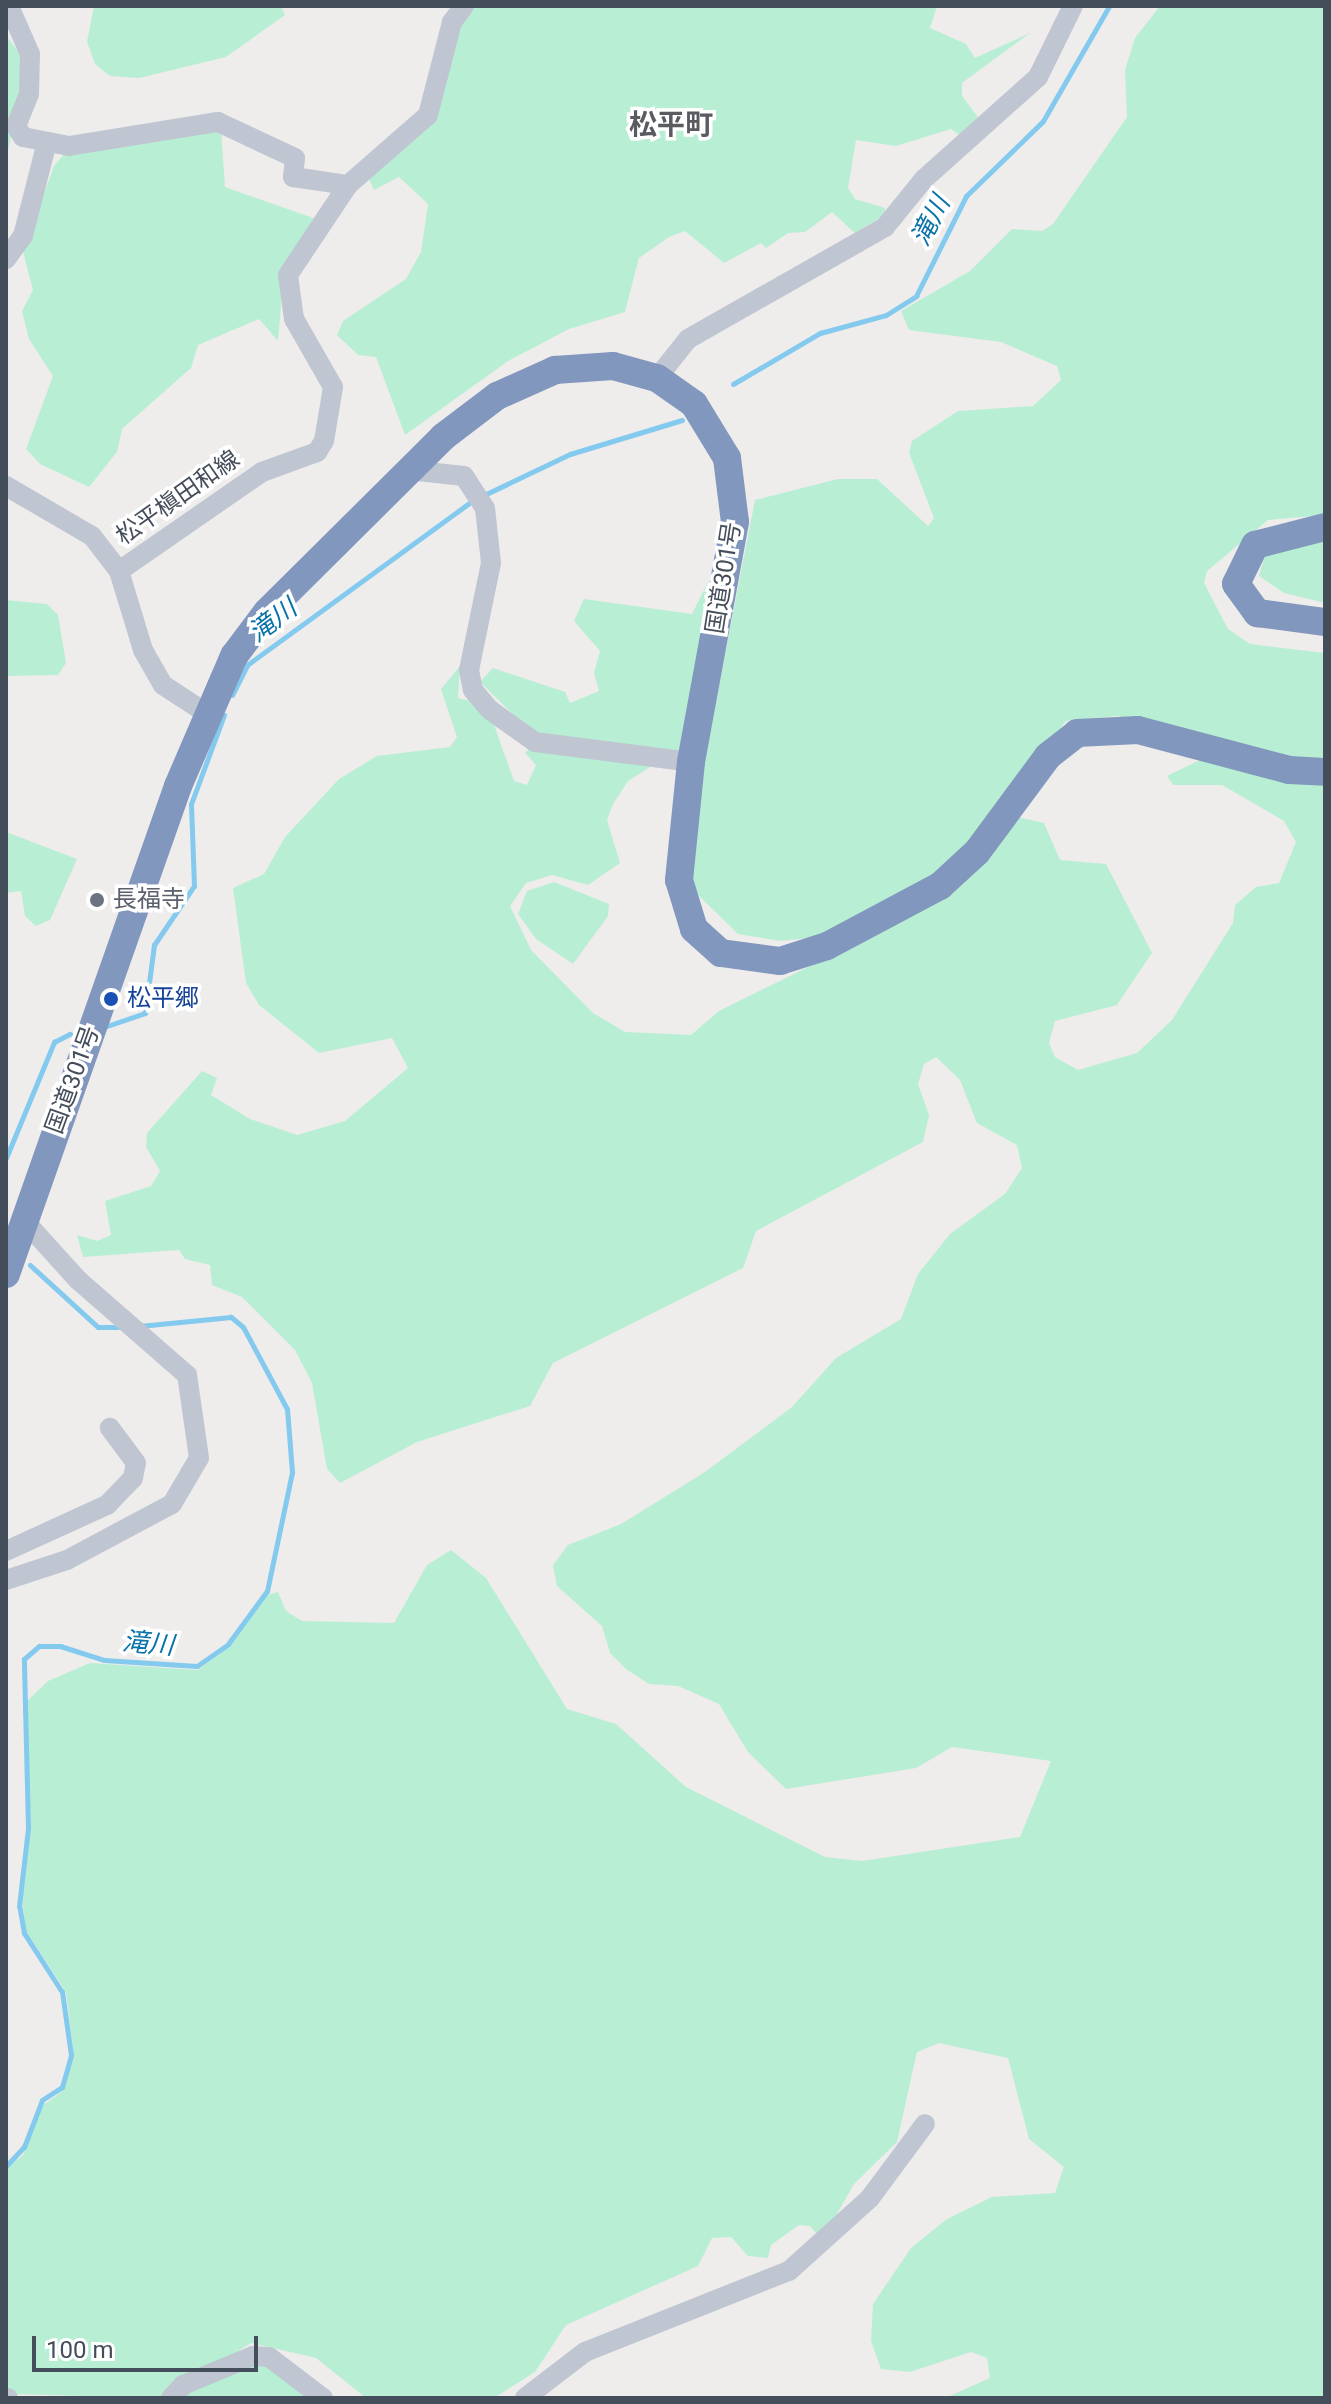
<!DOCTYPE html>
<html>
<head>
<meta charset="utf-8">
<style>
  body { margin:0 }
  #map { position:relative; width:1331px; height:2404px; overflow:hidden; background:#efecec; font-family:Roboto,"Noto Sans JP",sans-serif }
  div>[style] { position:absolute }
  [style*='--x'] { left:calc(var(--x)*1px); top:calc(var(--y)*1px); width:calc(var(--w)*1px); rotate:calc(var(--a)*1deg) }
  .green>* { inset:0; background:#b8efd4 }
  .stream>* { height:5px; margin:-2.5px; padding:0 2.5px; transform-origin:2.5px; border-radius:2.5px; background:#83caee }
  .minor>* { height:20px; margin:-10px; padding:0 10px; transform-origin:10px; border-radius:10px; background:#bfc6d2 }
  .highway>* { height:28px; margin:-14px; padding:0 14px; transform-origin:14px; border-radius:14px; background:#8297bd }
  .dots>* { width:22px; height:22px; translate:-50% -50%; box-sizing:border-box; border:4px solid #fff; border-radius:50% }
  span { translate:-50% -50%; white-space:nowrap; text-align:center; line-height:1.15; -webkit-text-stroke:7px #fff; paint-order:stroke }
  .street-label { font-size:24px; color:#444d5a }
  .worship-label { font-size:24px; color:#5b616d }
  .left { translate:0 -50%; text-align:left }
  .transit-label { font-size:24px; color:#164399 }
  .water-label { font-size:26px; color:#0872a9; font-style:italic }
  .quarter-label { font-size:28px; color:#595b61; font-weight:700 }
  .frame { position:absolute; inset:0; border:8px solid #444d5a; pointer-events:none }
  .scale { position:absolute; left:32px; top:2336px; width:226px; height:36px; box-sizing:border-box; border:4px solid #444d5a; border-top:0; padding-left:10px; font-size:24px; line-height:28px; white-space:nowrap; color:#444d5a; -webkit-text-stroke:6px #fff; paint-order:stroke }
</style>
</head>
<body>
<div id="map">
  <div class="green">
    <div style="clip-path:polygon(94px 6px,281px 6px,285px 15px,226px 57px,139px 78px,110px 76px,95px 64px,87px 42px)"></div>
    <div style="clip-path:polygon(470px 6px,937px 6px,930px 28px,966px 44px,975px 58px,1030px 33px,962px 83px,962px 96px,978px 117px,961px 136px,951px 129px,896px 146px,856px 140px,848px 188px,855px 199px,885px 208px,885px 215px,855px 233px,832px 212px,805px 232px,788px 233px,766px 248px,761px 243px,724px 263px,685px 231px,669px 237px,639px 258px,625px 312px,569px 329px,508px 361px,405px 435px,376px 357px,358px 355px,337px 335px,343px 321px,406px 279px,421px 252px,428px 204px,399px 177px,374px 190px,366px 173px,406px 147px)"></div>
    <div style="clip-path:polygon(1160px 6px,1325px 6px,1325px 515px,1268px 520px,1207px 571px,1204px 583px,1228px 629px,1250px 644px,1325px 653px,1325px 757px,1307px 760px,1117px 716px,1066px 721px,952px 864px,826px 936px,780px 941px,738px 934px,696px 893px,692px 871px,697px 799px,755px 500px,838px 479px,877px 479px,928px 526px,934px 518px,909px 453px,912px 441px,958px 411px,1033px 406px,1061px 380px,1057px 366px,1001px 342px,909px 330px,901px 311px,970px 271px,1012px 229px,1042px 231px,1053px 224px,1127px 117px,1125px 70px,1135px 38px)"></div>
    <div style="clip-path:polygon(6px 36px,22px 56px,23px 77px,6px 161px)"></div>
    <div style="clip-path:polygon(221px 131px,225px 187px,316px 219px,282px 294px,278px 341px,259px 319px,198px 345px,191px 368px,122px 429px,117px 452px,89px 487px,40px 464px,26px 449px,53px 376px,29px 339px,22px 311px,33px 290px,23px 252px,54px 166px,65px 153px)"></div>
    <div style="clip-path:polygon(1325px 535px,1325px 603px,1284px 593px,1259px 576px,1266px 551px)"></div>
    <div style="clip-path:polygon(708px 582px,714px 585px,682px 758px,537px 738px,480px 682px,493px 668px,565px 692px,570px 703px,599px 691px,594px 673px,600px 651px,574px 621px,584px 599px,692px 614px)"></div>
    <div style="clip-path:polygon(6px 600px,47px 604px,58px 615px,66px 663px,58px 675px,6px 676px)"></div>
    <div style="clip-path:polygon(460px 666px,458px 698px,479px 703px,492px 719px,514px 781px,527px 785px,536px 765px,525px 753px,533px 745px,658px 762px,628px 781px,613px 804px,607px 820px,620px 863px,588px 885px,552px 875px,526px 883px,510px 906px,531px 950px,593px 1013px,625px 1032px,691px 1035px,719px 1011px,885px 929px,1017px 817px,1044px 823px,1060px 860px,1106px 864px,1152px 953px,1117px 1005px,1055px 1021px,1049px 1043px,1055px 1057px,1078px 1070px,1137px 1053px,1172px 1020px,1233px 923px,1235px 905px,1256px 887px,1279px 883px,1296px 842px,1284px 821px,1222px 785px,1173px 785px,1167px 776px,1202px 759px,1325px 782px,1325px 2398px,945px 2398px,990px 2378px,987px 2358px,971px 2352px,910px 2372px,881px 2369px,871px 2341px,873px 2304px,911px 2248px,947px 2219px,992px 2197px,1055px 2193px,1064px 2167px,1029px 2139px,1008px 2058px,939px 2043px,917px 2052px,897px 2142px,854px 2184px,822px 2240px,810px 2226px,799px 2225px,771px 2245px,768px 2258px,748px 2256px,731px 2237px,712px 2238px,698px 2266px,566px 2325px,535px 2372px,494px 2398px,366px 2398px,316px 2358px,251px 2343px,165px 2398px,6px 2394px,6px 2169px,23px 2155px,42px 2106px,60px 2093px,74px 2058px,66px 1992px,26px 1931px,22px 1901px,31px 1822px,23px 1705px,48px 1681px,90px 1663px,198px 1670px,225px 1650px,267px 1595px,278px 1592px,286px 1611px,302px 1621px,394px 1623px,427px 1565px,451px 1550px,486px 1578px,567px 1709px,616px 1724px,686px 1787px,825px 1857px,862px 1861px,1020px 1837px,1051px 1761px,952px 1747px,916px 1768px,786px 1789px,748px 1752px,719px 1704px,678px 1686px,649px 1684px,626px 1669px,610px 1653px,602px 1626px,557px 1586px,553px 1565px,568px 1545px,621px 1524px,705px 1472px,792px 1407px,836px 1358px,901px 1319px,918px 1274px,950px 1234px,1005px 1194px,1022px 1168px,1017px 1145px,977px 1123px,960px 1080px,936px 1057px,924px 1064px,918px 1084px,929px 1115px,923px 1142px,756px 1231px,743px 1268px,553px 1363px,530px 1406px,417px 1442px,340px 1483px,327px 1469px,312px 1383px,295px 1350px,242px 1297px,212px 1285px,210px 1265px,185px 1259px,179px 1250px,83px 1257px,77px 1235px,97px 1241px,111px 1235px,105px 1201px,151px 1186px,160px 1171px,146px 1147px,147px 1133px,202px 1071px,217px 1078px,211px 1095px,250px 1119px,297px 1135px,345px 1121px,408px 1068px,392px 1038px,319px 1053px,259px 1005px,246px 983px,233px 888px,264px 874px,285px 837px,339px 779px,377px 756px,450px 747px,457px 737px,441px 689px)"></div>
    <div style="clip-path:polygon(6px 832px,77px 859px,50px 920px,36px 926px,25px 916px,21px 891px,6px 893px)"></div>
    <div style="clip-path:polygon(554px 882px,609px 904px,608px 916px,573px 964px,536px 939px,518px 914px,527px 891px)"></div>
    <div style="clip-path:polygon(261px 2359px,314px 2398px,175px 2398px)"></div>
  </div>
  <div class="stream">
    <div style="--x:733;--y:384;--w:101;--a:-30.4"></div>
    <div style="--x:820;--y:333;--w:68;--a:-15.3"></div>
    <div style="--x:886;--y:315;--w:36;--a:-32"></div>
    <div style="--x:916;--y:296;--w:112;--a:-63.4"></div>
    <div style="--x:966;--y:196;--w:107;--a:-44.2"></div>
    <div style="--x:1043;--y:121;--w:133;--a:-60.1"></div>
    <div style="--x:482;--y:496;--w:98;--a:-25.5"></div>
    <div style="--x:570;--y:454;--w:117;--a:-16.9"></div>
    <div style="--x:232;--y:695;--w:34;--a:-63"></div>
    <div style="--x:247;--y:665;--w:280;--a:-36.1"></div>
    <div style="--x:107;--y:1026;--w:40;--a:-18.9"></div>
    <div style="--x:145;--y:1013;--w:69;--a:-82.5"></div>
    <div style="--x:154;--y:945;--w:71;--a:-55.9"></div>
    <div style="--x:194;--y:886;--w:82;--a:-92.1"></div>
    <div style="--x:191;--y:804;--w:95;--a:-69.7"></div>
    <div style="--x:6;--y:1158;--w:126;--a:-67.5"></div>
    <div style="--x:54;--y:1042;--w:18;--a:-27"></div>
    <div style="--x:30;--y:1265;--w:92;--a:42.4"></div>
    <div style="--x:98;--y:1327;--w:23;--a:0"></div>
    <div style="--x:6;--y:2166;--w:26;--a:-47"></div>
    <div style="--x:24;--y:2147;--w:50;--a:-69"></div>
    <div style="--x:42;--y:2100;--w:24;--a:-33"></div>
    <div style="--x:62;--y:2087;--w:33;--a:-74"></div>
    <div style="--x:71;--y:2055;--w:64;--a:-98.1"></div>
    <div style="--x:62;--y:1992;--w:70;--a:-122.8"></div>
    <div style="--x:24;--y:1933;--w:27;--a:-100"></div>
    <div style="--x:19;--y:1906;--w:79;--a:-83.4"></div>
    <div style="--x:28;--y:1828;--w:169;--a:-91.4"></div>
    <div style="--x:24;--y:1659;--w:20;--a:-41"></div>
    <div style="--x:39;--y:1646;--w:21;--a:0"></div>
    <div style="--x:60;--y:1646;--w:46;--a:17.7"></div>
    <div style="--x:104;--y:1660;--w:93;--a:3.7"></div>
    <div style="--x:197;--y:1666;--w:38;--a:-35"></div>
    <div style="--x:228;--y:1644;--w:66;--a:-53.7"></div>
    <div style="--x:267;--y:1591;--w:122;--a:-78.1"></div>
    <div style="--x:292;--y:1472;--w:63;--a:-94.5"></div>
    <div style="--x:287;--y:1409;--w:93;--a:-118.2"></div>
    <div style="--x:243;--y:1327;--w:16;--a:-140"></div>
    <div style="--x:231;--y:1317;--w:92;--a:174.4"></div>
  </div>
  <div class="minor">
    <div style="--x:9;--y:6;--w:52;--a:66.4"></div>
    <div style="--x:30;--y:54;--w:40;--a:91.4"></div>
    <div style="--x:29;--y:94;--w:35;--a:112"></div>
    <div style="--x:16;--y:126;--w:13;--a:58"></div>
    <div style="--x:23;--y:137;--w:47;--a:11.1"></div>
    <div style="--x:69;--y:146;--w:151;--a:-9.2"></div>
    <div style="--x:218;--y:122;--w:85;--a:25.1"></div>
    <div style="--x:295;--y:158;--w:19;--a:96"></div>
    <div style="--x:293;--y:177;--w:56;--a:8.3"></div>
    <div style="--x:6;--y:259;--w:29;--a:-54"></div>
    <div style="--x:23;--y:236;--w:93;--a:-75.7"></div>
    <div style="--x:657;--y:378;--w:50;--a:-51.5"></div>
    <div style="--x:688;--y:339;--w:227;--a:-29.6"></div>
    <div style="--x:885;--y:227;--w:62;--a:-50.9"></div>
    <div style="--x:924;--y:179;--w:153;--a:-41.8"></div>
    <div style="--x:1038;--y:77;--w:79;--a:-63.8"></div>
    <div style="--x:409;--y:470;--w:55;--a:6.2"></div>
    <div style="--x:464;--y:476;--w:38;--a:57"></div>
    <div style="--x:485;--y:508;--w:55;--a:83.8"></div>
    <div style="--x:491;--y:563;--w:109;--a:101.6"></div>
    <div style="--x:469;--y:670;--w:20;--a:79"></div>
    <div style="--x:473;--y:690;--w:26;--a:50"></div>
    <div style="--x:490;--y:710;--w:55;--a:35.4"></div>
    <div style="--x:535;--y:742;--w:157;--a:7.3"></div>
    <div style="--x:6;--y:486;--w:99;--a:30.2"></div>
    <div style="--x:92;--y:536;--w:44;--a:52.4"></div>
    <div style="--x:119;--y:571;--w:83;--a:73.1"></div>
    <div style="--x:143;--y:650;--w:40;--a:60.3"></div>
    <div style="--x:163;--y:685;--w:51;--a:33.1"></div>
    <div style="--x:119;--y:571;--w:174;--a:-34.7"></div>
    <div style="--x:262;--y:472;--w:59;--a:-20"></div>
    <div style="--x:317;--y:452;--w:13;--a:-58"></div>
    <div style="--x:324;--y:441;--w:55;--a:-80.5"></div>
    <div style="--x:333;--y:387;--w:78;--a:-119.8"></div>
    <div style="--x:294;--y:319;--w:44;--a:-97.8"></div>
    <div style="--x:288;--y:275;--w:108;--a:-56.3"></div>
    <div style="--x:348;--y:185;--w:106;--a:-41.2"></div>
    <div style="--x:428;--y:115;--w:96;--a:-75.5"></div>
    <div style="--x:452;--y:22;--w:20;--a:-53"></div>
    <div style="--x:6;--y:1551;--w:111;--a:-24.5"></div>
    <div style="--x:107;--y:1505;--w:37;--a:-46"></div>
    <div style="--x:133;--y:1478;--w:15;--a:-79"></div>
    <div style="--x:136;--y:1463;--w:44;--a:-126.6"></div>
    <div style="--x:6;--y:1580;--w:64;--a:-18.2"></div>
    <div style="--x:67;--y:1560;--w:119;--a:-28.1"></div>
    <div style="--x:172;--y:1504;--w:53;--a:-59.6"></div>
    <div style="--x:199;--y:1458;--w:84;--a:-98.2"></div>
    <div style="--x:187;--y:1375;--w:145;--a:-138.9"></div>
    <div style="--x:78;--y:1280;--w:84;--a:-132.1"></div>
    <div style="--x:6;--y:2398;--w:2;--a:0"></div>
    <div style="--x:171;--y:2398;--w:18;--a:-47"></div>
    <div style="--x:183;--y:2385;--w:76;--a:-22.5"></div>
    <div style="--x:253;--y:2356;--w:16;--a:4"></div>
    <div style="--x:269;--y:2357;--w:68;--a:37.2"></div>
    <div style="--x:525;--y:2398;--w:76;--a:-37.5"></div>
    <div style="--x:585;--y:2352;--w:219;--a:-21.7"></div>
    <div style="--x:789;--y:2271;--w:109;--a:-42"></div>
    <div style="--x:870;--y:2198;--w:92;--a:-53.4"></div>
  </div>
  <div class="highway">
    <div style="--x:1325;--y:527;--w:72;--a:165.6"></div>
    <div style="--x:1255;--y:545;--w:43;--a:116"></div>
    <div style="--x:1236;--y:584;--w:36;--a:54"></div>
    <div style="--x:1257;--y:613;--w:69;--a:7.5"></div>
    <div style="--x:6;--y:1274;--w:517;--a:-70.58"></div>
    <div style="--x:178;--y:786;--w:142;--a:-66.7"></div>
    <div style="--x:234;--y:656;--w:55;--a:-53.1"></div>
    <div style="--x:267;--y:612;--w:248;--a:-44.8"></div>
    <div style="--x:443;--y:437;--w:68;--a:-37.2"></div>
    <div style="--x:497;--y:396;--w:64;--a:-24.1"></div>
    <div style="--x:555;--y:370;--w:58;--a:-3.9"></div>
    <div style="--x:613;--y:366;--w:46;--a:15.3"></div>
    <div style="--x:657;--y:378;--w:45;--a:35.1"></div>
    <div style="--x:694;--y:404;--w:63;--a:58.6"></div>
    <div style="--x:727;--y:458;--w:64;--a:82.9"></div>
    <div style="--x:735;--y:522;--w:244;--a:100.4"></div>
    <div style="--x:691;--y:762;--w:119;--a:95.8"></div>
    <div style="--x:679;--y:880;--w:51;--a:73"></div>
    <div style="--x:694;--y:929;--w:36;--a:42"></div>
    <div style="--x:721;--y:953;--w:60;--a:7.7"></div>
    <div style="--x:780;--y:961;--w:49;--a:-17.7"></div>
    <div style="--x:827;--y:946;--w:128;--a:-28"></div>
    <div style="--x:940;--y:886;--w:50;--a:-42.6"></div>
    <div style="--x:977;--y:852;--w:119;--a:-53.5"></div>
    <div style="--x:1048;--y:756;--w:37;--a:-38"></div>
    <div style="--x:1077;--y:733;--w:61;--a:-2.8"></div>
    <div style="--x:1138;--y:730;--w:156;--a:14.8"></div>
    <div style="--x:1289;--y:770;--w:36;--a:3"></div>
  </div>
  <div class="dots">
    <div style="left:97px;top:900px;background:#6b7280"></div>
    <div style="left:111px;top:999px;background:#1a4fb4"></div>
  </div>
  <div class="street-label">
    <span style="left:178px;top:498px;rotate:-35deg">松平槇田和線</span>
    <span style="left:724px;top:578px;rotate:-81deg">国道301号</span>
    <span style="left:73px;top:1080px;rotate:-70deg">国道301号</span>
  </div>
  <div class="worship-label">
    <span class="left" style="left:113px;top:900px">長福寺</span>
  </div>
  <div class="transit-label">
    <span class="left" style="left:127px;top:999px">松平郷</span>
  </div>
  <div class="water-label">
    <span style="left:931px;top:221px;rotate:-63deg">滝川</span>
    <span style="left:273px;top:621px;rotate:-37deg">滝川</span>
    <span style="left:148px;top:1644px;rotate:5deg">滝川</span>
  </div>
  <div class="quarter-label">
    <span style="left:671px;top:125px">松平町</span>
  </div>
  <div class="frame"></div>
  <div class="scale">100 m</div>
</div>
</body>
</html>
